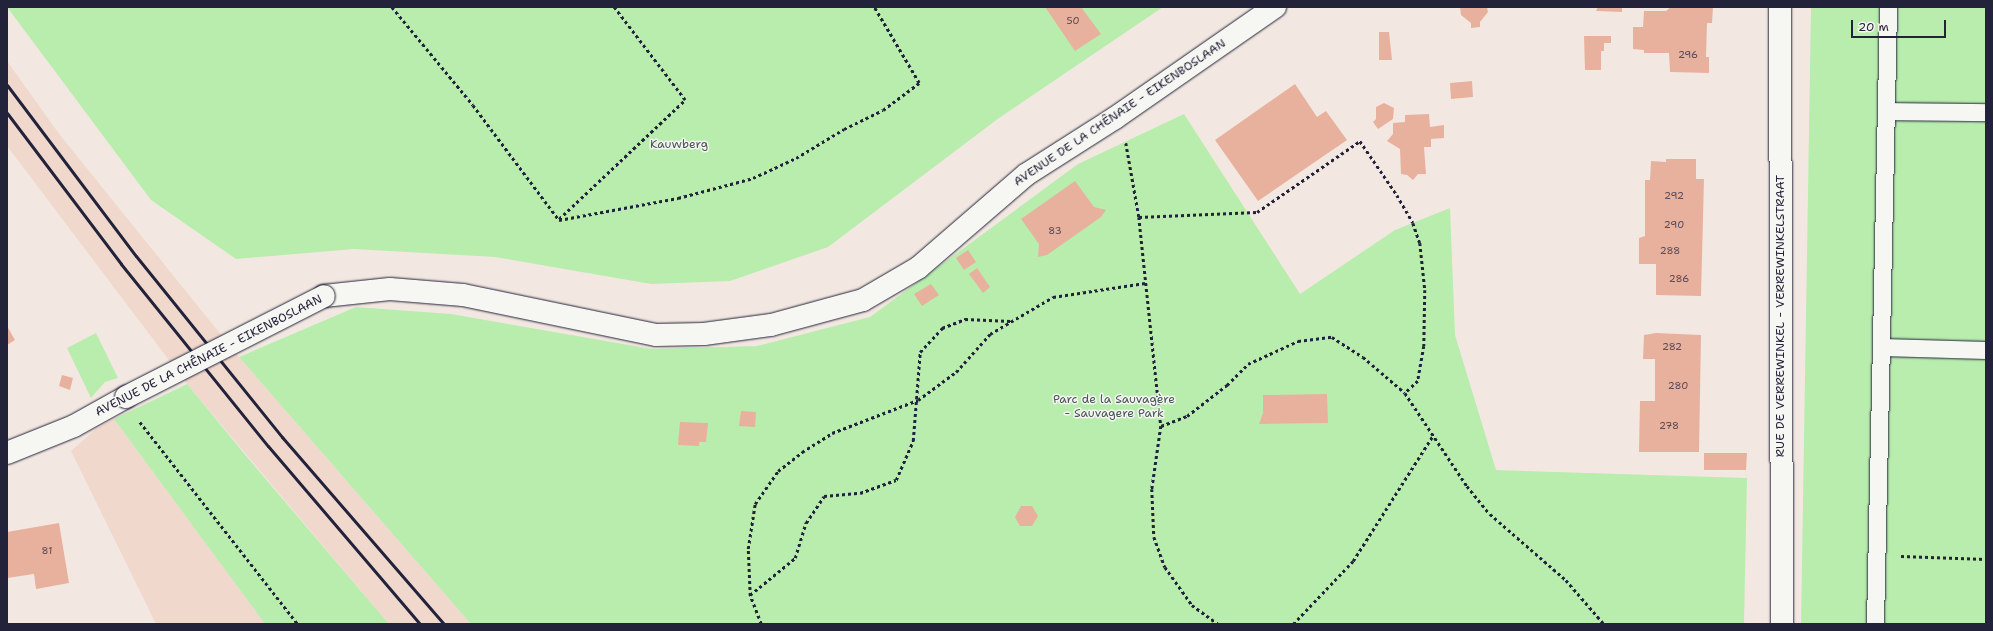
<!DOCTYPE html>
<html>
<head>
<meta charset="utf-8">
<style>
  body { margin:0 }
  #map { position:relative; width:1993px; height:631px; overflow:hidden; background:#f3e8e1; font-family:"Shantell Sans",sans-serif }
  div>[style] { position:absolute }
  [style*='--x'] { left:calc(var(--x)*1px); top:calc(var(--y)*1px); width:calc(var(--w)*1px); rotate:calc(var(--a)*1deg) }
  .built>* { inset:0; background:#f0d8cd }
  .green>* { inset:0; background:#b8edae }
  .building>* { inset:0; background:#e8b19e }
  .path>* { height:2.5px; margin-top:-1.25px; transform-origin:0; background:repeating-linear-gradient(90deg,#22223b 0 3px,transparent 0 6px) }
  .roads { filter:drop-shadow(0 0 1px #22223b) drop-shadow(0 0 1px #22223b) }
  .lane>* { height:17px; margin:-8.5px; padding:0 8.5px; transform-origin:8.5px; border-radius:8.5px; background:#f6f6f2 }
  .street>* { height:22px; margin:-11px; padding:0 11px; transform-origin:11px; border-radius:11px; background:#f6f6f2 }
  .rail>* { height:3px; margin:-1.5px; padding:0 1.5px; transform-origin:1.5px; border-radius:1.5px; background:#22223b }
  .bridges { filter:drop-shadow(0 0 1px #22223b) drop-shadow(0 0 1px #22223b) }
  .street-bridge>* { height:22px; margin:-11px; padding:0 11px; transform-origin:11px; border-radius:11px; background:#f6f6f2 }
  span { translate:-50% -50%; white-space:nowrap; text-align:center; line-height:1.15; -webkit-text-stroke:3px #f6f6f2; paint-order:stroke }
  .number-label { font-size:10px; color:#544654 }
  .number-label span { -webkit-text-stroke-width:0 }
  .street-label { font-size:12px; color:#22223b }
  .park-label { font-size:12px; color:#485558 }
  .frame { position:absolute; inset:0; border:8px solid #22223b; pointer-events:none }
  .scale { position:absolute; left:1851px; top:20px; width:95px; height:18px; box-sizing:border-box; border:2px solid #22223b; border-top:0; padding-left:5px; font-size:12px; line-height:14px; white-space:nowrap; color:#22223b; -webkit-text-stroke:3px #f6f6f2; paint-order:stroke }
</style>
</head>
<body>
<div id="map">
  <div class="built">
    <div style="clip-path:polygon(7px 61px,60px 135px,239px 357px,471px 624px,389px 624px,187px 384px,7px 146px)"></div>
    <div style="clip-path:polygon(114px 419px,265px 624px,156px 624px,71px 451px,97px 428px)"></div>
  </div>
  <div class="green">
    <div style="clip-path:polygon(7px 7px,1163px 7px,999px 118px,828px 247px,730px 281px,651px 284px,495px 257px,354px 249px,236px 259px,151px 200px)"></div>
    <div style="clip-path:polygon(1811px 7px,1986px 7px,1986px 624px,1801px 624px)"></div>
    <div style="clip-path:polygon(1184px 114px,1300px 294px,1395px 230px,1450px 208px,1455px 335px,1496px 470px,1747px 478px,1744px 624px,471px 624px,239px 357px,356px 307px,451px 314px,652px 349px,757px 346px,870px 317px,1078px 164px)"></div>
    <div style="clip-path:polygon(96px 333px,118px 378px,105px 382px,91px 398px,67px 348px)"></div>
    <div style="clip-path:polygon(187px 384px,247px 457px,389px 624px,265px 624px,114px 419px)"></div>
  </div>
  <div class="building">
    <div style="clip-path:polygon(1045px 7px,1081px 7px,1101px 34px,1075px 51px)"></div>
    <div style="clip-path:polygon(1460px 7px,1487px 7px,1488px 12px,1480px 22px,1480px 27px,1471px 28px,1471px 23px,1461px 15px)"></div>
    <div style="clip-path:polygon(1598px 7px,1622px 7px,1622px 12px,1596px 11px)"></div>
    <div style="clip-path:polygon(1671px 7px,1713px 7px,1712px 23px,1707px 23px,1706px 57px,1709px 57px,1709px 73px,1670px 72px,1669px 53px,1644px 53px,1644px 50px,1633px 49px,1633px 27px,1643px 27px,1644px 11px,1666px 11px)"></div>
    <div style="clip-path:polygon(1379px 32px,1389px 32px,1392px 60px,1379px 60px)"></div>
    <div style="clip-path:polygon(1584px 36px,1611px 36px,1611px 43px,1604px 43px,1604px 51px,1601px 51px,1601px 70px,1585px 70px)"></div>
    <div style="clip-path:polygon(1472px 81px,1473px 97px,1451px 99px,1450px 83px)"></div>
    <div style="clip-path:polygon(1295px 84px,1317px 117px,1326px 111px,1347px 140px,1258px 201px,1215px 140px)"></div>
    <div style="clip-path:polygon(1384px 103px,1394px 108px,1393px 119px,1378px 129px,1373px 122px,1376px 119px,1376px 107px)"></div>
    <div style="clip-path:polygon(1429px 114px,1430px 127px,1444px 125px,1444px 138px,1431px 139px,1431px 147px,1424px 147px,1426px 174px,1418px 174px,1413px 180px,1407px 175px,1401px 174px,1400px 149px,1387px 141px,1393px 134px,1393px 123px,1405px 122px,1405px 115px)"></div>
    <div style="clip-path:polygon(1666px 159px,1696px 159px,1696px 179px,1704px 179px,1701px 296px,1656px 295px,1656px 264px,1639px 264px,1639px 238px,1645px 236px,1645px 180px,1650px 180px,1651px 161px,1666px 162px)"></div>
    <div style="clip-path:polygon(1075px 181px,1094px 207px,1106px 210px,1101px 217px,1047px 255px,1038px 257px,1039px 244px,1021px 219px)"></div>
    <div style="clip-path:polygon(968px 250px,976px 262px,964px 270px,956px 258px)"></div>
    <div style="clip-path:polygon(977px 268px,990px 287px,983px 293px,969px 274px)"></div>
    <div style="clip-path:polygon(931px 284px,939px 295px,922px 306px,914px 294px)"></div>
    <div style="clip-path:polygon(7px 326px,15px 340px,7px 345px)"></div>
    <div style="clip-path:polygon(1656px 333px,1701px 335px,1699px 452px,1639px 452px,1640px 401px,1655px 401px,1655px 359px,1643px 359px,1644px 335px)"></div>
    <div style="clip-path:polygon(62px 375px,73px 378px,70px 390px,59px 386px)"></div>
    <div style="clip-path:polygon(1327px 394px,1328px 423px,1259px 424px,1263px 413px,1263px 395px)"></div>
    <div style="clip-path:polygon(741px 411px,756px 412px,755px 427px,739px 426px)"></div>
    <div style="clip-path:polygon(680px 422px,708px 423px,706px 442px,699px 442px,699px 446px,678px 445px)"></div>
    <div style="clip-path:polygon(1704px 453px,1747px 453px,1746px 470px,1704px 470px)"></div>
    <div style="clip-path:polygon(1021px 506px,1032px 506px,1038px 516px,1032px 526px,1020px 526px,1015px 517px)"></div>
    <div style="clip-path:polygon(59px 523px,69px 583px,36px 589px,34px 574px,7px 578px,7px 532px)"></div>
  </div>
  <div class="path">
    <div style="--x:392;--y:7;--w:127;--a:50.4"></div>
    <div style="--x:473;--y:105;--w:144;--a:53.2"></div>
    <div style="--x:1126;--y:143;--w:75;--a:80"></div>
    <div style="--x:1139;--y:217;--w:210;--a:84"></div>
    <div style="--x:1161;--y:426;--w:64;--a:98.1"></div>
    <div style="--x:1152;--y:489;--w:48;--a:87.6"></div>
    <div style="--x:1154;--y:537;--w:32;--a:70"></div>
    <div style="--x:1165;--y:567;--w:47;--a:54.6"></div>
    <div style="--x:1192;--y:605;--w:32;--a:36"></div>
    <div style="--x:1139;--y:217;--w:118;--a:-2.4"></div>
    <div style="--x:1257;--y:212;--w:125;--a:-34.6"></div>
    <div style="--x:1360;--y:141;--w:65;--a:55.6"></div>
    <div style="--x:1397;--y:195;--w:32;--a:60"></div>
    <div style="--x:1413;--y:223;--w:21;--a:71"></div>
    <div style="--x:1420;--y:243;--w:47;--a:83.9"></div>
    <div style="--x:1425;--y:290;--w:56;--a:91"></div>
    <div style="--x:1424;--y:346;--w:36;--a:100"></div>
    <div style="--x:1418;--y:381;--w:18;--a:137"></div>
    <div style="--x:559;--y:219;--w:173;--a:-43.4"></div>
    <div style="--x:685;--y:100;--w:117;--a:-127.4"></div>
    <div style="--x:559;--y:220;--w:121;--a:-10.5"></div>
    <div style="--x:678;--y:198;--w:78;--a:-14.9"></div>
    <div style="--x:753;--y:178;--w:47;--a:-24.9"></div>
    <div style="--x:796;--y:158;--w:56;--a:-31.1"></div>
    <div style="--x:844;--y:129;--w:43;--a:-26"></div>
    <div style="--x:883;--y:110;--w:45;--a:-36.9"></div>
    <div style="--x:919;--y:83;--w:88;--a:-120.6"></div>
    <div style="--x:140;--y:422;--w:256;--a:52"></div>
    <div style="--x:1161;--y:426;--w:28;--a:-21"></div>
    <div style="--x:1187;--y:416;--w:51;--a:-37.8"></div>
    <div style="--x:1227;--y:385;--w:30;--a:-45"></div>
    <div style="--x:1248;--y:364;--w:55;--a:-24.7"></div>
    <div style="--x:1298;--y:341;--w:34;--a:-7"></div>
    <div style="--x:1332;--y:337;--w:37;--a:33"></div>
    <div style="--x:1363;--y:357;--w:55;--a:40.6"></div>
    <div style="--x:1405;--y:393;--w:112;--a:56.3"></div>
    <div style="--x:1467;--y:486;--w:36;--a:51"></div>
    <div style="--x:1490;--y:514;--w:101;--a:41"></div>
    <div style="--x:1566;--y:580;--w:58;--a:49.2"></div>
    <div style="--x:1901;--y:556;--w:85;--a:2"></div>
    <div style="--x:750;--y:595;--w:58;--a:-39.4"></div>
    <div style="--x:795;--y:558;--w:37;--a:-73"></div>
    <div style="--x:806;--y:523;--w:32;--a:-56"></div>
    <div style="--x:824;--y:496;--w:36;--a:-5"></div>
    <div style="--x:860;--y:493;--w:38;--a:-20"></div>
    <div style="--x:896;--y:480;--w:43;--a:-66.4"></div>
    <div style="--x:913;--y:441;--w:89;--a:-85.5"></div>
    <div style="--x:920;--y:352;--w:33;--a:-47"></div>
    <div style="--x:942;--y:328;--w:25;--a:-21"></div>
    <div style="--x:965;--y:319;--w:46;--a:2.5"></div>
    <div style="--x:761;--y:624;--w:30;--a:-111"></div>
    <div style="--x:750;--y:596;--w:47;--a:-92.4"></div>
    <div style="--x:748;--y:549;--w:46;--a:-81.2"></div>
    <div style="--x:755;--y:504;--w:40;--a:-55.1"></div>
    <div style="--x:778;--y:471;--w:31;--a:-38"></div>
    <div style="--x:802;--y:452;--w:36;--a:-32"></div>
    <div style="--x:832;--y:433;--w:92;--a:-21"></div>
    <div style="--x:918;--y:400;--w:47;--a:-36.4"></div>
    <div style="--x:956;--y:372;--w:51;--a:-48.2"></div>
    <div style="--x:990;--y:334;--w:73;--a:-30.4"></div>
    <div style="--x:1053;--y:297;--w:93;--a:-8.7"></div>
    <div style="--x:1293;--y:624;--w:87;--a:-46.4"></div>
    <div style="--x:1353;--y:561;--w:147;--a:-57.5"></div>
  </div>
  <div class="roads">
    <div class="lane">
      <div style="--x:1887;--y:111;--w:99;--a:0.6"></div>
      <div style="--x:1882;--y:347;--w:104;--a:1.7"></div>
      <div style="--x:1875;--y:624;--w:617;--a:-88.79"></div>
    </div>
    <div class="street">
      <div style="--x:1780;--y:7;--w:617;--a:89.81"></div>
      <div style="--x:324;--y:296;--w:66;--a:-6.1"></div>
      <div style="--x:390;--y:289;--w:73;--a:4.7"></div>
      <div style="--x:463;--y:295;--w:197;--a:11.7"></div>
      <div style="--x:656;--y:335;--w:48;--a:-1.2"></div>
      <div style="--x:704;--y:334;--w:68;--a:-7.7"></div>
      <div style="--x:771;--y:325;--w:95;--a:-15.2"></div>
      <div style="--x:863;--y:300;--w:64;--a:-30.2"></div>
      <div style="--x:918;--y:268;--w:144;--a:-40.8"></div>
      <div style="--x:1027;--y:174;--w:104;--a:-32.5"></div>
      <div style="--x:1115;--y:118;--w:195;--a:-34.8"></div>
      <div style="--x:7;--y:453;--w:72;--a:-21.9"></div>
      <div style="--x:74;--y:426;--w:60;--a:-29.1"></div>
    </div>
  </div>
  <div class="rail">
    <div style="--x:7;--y:85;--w:214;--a:53"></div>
    <div style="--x:136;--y:256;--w:233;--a:51.1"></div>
    <div style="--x:282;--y:437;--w:247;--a:49.1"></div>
    <div style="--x:7;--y:113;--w:189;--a:52.9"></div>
    <div style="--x:121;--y:264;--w:234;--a:51.1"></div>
    <div style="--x:268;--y:446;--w:234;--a:49.5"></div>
  </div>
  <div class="bridges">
    <div class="street-bridge">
      <div style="--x:126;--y:397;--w:222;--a:-27"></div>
    </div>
  </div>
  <div class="number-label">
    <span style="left:1073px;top:21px">50</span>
    <span style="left:1688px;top:55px">296</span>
    <span style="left:1674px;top:196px">292</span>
    <span style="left:1674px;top:225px">290</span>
    <span style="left:1055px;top:231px">83</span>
    <span style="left:1670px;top:251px">288</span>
    <span style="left:1679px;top:279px">286</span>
    <span style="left:1672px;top:347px">282</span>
    <span style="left:1678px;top:386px">280</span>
    <span style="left:1669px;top:426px">278</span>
    <span style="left:47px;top:551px">81</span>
  </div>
  <div class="street-label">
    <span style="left:1120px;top:113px;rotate:-34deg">AVENUE DE LA CHÊNAIE - EIKENBOSLAAN</span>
    <span style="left:1781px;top:316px;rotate:-90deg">RUE DE VERREWINKEL - VERREWINKELSTRAAT</span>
    <span style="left:209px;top:356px;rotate:-27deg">AVENUE DE LA CHÊNAIE - EIKENBOSLAAN</span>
  </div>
  <div class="park-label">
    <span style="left:679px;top:145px">Kauwberg</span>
    <span style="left:1114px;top:407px">Parc de la Sauvagère<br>- Sauvagere Park</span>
  </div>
  <div class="frame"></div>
  <div class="scale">20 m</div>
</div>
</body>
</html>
